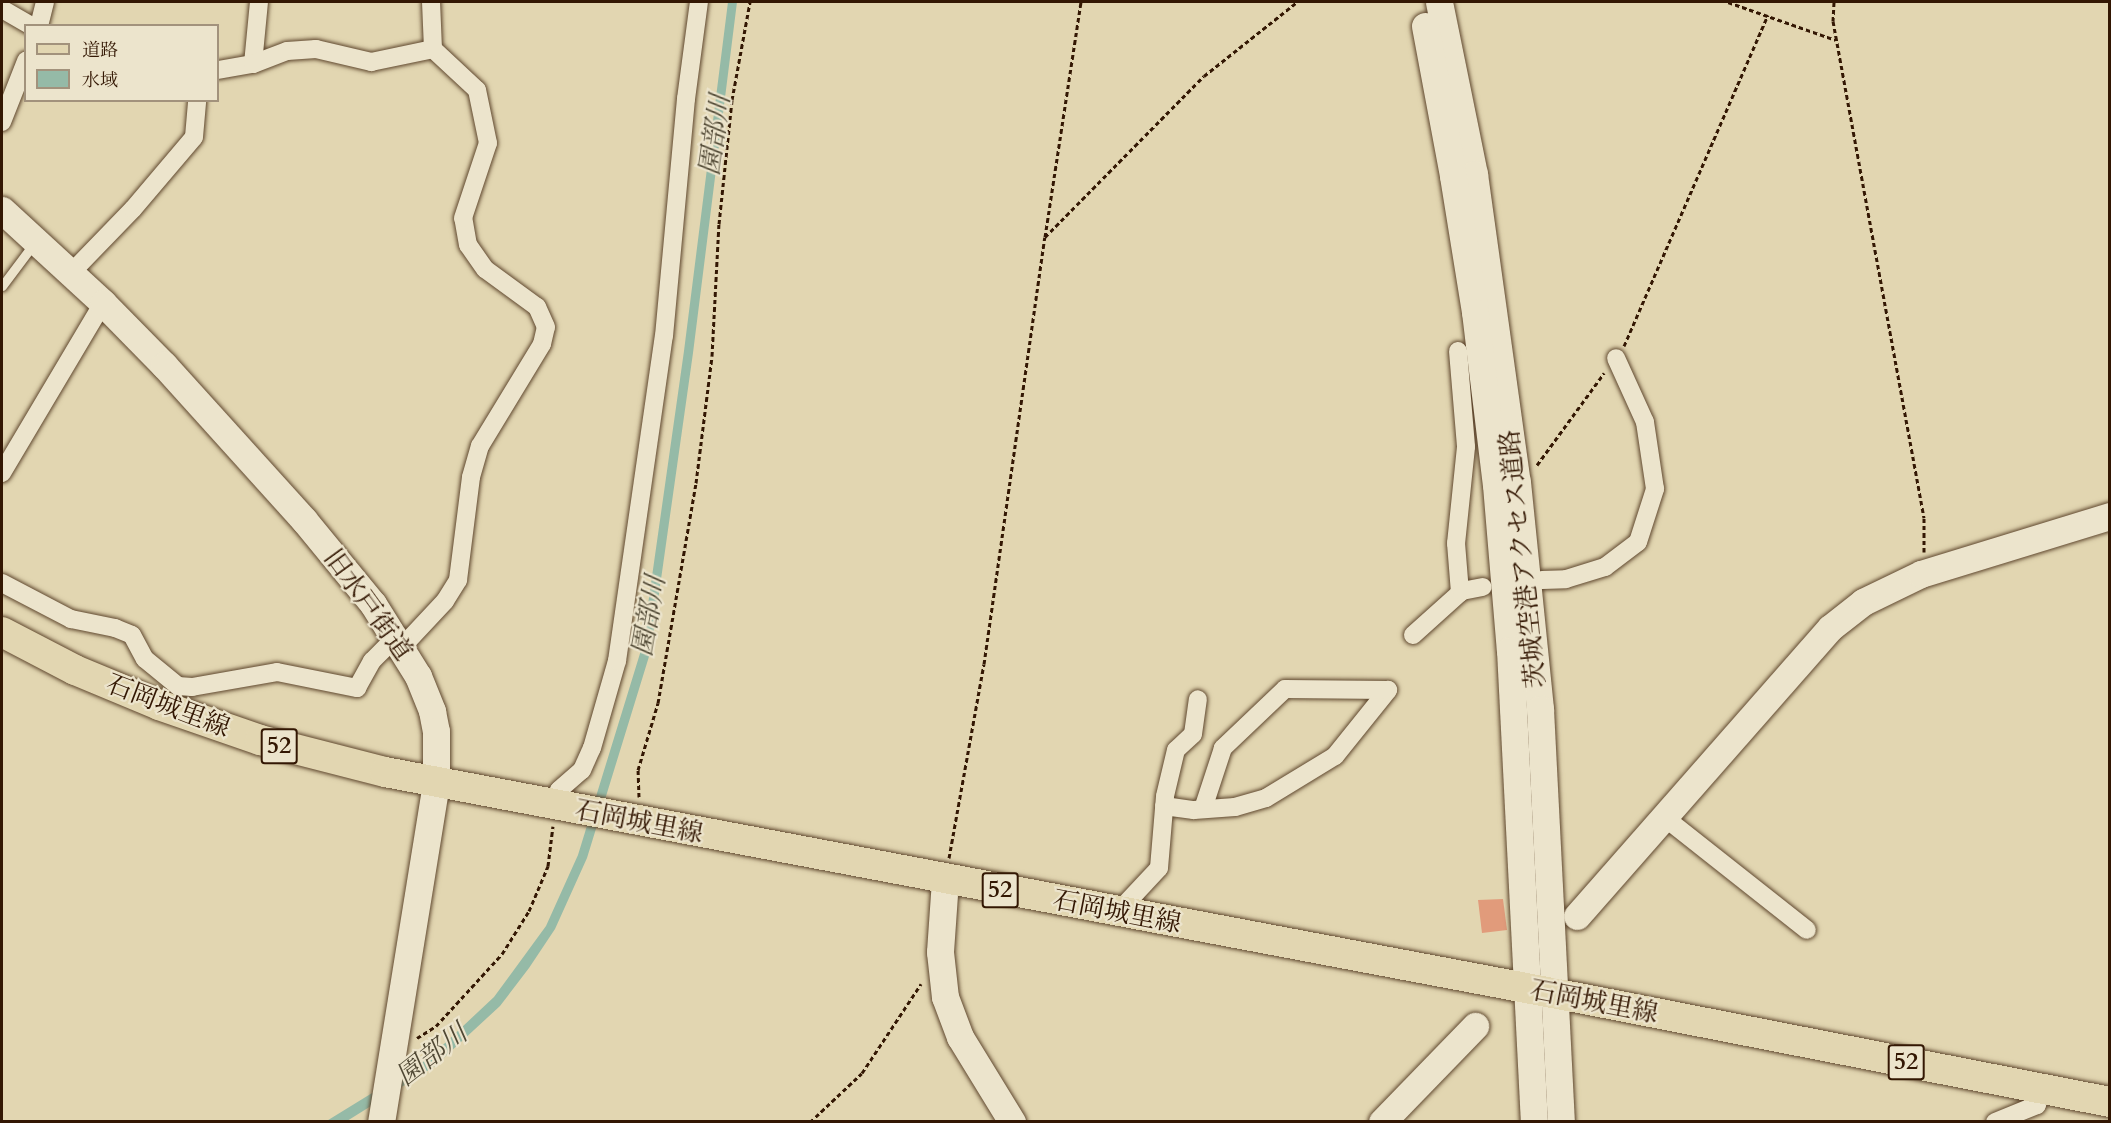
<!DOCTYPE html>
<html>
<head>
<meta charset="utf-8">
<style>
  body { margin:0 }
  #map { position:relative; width:2111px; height:1123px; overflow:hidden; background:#e2d6b1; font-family:Cardo,"Noto Serif JP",serif }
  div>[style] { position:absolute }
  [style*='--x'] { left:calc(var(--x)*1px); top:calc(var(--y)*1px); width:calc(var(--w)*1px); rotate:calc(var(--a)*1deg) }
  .water>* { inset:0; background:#95baa7 }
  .building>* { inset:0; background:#e19b7b }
  .path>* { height:3px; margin-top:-1.5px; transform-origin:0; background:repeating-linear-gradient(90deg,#331703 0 4.5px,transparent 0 7.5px) }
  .roads { filter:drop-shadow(0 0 2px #5f472e) drop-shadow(0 0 2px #5f472e) }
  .lane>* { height:9px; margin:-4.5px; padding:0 4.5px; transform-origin:4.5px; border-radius:4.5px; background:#ece4cc }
  .street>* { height:18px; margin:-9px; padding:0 9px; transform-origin:9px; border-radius:9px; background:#ece4cc }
  .secondary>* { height:27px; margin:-13.5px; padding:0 13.5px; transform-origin:13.5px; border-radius:13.5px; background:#ece4cc }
  .primary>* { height:30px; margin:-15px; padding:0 15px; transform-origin:15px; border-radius:15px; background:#e2d6b1 }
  span { translate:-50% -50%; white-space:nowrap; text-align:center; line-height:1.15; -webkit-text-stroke:4.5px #ece4cc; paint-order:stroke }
  .shield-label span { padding:2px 4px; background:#ece4cc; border:2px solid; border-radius:4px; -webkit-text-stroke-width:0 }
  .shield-label { font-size:24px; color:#331703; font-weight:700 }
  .street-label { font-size:26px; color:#331703 }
  .water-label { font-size:27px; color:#504834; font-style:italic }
  .frame { position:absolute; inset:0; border:3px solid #331703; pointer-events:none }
  .legend { position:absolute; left:24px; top:24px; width:195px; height:78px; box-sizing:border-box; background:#ece4cc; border:2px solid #a2927c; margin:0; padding:8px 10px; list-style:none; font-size:18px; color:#331703 }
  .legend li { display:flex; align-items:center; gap:12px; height:30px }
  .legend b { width:30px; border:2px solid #a2927c }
</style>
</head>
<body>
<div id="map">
  <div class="water">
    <div style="clip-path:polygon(728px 2px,737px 2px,693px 353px,651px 650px,587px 858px,555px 929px,529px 968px,500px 1006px,435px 1066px,347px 1121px,325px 1122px,429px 1058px,494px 997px,546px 926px,578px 855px,642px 647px,684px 351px)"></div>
  </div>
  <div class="building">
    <div style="clip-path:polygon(1503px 899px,1507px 930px,1482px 933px,1478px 900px)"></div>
  </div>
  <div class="path">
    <div style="--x:1728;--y:2;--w:114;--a:19.4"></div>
    <div style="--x:1834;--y:2;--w:19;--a:93"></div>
    <div style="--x:1833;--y:21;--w:505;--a:79.62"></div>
    <div style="--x:1924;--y:518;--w:34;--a:90"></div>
    <div style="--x:1045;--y:237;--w:238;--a:-81.3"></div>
    <div style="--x:1624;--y:346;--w:361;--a:-66.5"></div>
    <div style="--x:1537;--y:465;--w:114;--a:-53.9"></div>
    <div style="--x:639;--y:797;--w:27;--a:-92"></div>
    <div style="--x:638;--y:770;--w:70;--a:-73.4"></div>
    <div style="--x:658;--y:703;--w:223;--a:-80.2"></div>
    <div style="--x:696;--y:483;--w:128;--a:-82.8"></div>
    <div style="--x:712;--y:356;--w:132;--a:-87"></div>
    <div style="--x:719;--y:224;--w:125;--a:-84"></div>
    <div style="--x:732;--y:100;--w:100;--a:-79.6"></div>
    <div style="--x:949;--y:858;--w:197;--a:-79.8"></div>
    <div style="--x:984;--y:664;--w:431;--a:-81.9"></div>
    <div style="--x:1045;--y:237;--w:226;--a:-45.4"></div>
    <div style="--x:1204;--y:76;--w:119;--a:-38.5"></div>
    <div style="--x:417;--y:1038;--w:22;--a:-32"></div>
    <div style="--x:436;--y:1026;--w:98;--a:-47.5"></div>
    <div style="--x:502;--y:954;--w:51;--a:-57.9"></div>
    <div style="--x:529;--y:911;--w:49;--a:-67.1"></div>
    <div style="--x:548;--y:866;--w:40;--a:-82.9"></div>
    <div style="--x:810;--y:1122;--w:71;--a:-43.3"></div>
    <div style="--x:862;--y:1073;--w:107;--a:-56.5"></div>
  </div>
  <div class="roads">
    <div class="lane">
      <div style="--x:2;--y:286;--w:55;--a:-53.1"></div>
    </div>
    <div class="street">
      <div style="--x:2;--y:9;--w:34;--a:30"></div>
      <div style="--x:39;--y:26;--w:25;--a:-76"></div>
      <div style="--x:253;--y:64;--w:62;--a:-84.5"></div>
      <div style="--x:218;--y:70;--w:36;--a:-10"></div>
      <div style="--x:253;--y:64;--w:36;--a:-21"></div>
      <div style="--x:287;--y:51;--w:29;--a:-4"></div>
      <div style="--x:316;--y:49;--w:57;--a:13.3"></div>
      <div style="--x:371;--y:62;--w:63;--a:-11.8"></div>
      <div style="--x:2;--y:122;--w:66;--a:-68.5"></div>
      <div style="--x:71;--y:273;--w:89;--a:-45.9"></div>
      <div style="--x:133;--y:209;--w:94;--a:-49.7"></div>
      <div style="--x:194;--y:137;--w:37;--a:-85"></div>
      <div style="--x:1458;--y:351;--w:96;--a:85.2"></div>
      <div style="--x:1466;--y:447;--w:97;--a:95.9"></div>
      <div style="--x:1456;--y:543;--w:50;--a:85.4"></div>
      <div style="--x:2;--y:473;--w:198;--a:-59.3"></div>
      <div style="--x:1542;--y:580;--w:24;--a:-2"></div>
      <div style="--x:1566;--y:579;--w:41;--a:-17.1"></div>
      <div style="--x:1605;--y:567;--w:41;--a:-37.1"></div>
      <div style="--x:1638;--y:542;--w:56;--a:-72.2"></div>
      <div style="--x:1655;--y:489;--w:68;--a:-98.5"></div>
      <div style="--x:1645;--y:422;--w:70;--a:-114.4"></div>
      <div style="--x:2;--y:583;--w:78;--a:27.6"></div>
      <div style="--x:71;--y:619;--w:45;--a:11.6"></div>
      <div style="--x:115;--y:628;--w:18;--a:22"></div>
      <div style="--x:132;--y:635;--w:27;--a:62"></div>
      <div style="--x:145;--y:659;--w:43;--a:39.3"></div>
      <div style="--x:178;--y:686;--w:14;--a:4"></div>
      <div style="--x:192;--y:687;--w:86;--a:-10"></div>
      <div style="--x:277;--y:672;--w:82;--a:11.3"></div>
      <div style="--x:357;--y:688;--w:31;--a:-61"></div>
      <div style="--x:372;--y:661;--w:34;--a:-45"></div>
      <div style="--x:1413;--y:635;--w:66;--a:-41.9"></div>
      <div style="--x:1462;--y:591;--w:21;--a:-11"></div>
      <div style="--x:402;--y:647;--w:63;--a:-46.9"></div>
      <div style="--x:445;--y:601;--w:25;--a:-58"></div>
      <div style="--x:458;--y:580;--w:104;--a:-82.8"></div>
      <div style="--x:471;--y:477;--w:32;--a:-74"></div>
      <div style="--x:480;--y:446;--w:119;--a:-58.7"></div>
      <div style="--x:542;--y:344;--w:17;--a:-77"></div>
      <div style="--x:546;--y:327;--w:22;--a:-114"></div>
      <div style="--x:537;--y:307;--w:64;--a:-143.8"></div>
      <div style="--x:485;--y:269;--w:29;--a:-125"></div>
      <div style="--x:468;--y:245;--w:27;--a:-100"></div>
      <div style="--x:463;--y:218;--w:79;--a:-71.6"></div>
      <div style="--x:488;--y:143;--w:54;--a:-101.7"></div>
      <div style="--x:477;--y:90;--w:60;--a:-137"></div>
      <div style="--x:433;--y:49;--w:47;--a:-92.4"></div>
      <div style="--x:555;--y:806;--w:16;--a:-76"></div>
      <div style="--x:559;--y:790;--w:30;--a:-41"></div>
      <div style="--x:582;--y:770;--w:24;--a:-66"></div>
      <div style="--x:592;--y:748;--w:91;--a:-74"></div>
      <div style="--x:617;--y:661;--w:328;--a:-81.8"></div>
      <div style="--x:664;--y:336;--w:238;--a:-84.7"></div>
      <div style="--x:686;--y:99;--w:98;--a:-82.4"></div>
      <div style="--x:1164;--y:806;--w:30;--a:8"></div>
      <div style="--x:1194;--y:810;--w:41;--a:-4.2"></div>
      <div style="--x:1235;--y:807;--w:32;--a:-16"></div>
      <div style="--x:1266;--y:798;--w:81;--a:-31.3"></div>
      <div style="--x:1335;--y:756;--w:85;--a:-51.2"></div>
      <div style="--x:1388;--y:690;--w:103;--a:-179.4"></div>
      <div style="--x:1285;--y:689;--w:86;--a:136.4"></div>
      <div style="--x:1223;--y:748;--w:64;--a:108.2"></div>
      <div style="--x:1664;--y:817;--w:182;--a:38.3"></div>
      <div style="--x:1118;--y:912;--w:60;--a:-47"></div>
      <div style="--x:1159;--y:868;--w:72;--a:-85.2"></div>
      <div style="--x:1165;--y:796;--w:47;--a:-76.6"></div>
      <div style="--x:1176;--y:750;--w:23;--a:-43"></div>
      <div style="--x:1193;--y:734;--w:35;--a:-82"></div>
      <div style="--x:1995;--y:1122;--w:45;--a:-22"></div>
      <div style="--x:2037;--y:1105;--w:17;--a:-77"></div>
    </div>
    <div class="secondary">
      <div style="--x:1439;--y:2;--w:176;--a:78.5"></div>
      <div style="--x:1474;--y:174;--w:311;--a:82.1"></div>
      <div style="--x:1517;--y:482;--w:228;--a:84.2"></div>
      <div style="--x:1540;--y:709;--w:414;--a:87.1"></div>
      <div style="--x:1425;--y:26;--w:153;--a:79.4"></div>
      <div style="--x:1453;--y:176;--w:138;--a:80.8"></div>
      <div style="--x:1475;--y:312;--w:174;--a:83.1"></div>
      <div style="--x:1496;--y:485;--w:166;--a:85.2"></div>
      <div style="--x:1510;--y:650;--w:473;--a:87.1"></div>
      <div style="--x:2;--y:210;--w:137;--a:42.6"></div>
      <div style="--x:103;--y:303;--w:87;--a:45.5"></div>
      <div style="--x:164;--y:365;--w:209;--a:47.9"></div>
      <div style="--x:304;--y:520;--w:109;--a:50.6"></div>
      <div style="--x:373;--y:604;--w:85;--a:58"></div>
      <div style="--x:418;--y:676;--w:38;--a:68"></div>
      <div style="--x:432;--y:711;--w:20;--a:79"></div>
      <div style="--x:436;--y:731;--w:52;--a:90"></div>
      <div style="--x:436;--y:783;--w:343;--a:99.2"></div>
      <div style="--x:945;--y:880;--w:72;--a:94"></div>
      <div style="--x:940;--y:952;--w:45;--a:83.7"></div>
      <div style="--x:945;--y:997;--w:43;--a:69.4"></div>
      <div style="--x:960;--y:1037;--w:100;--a:58.5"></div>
      <div style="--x:1577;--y:916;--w:383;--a:-48.7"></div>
      <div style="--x:1830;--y:628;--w:42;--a:-38.2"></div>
      <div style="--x:1863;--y:602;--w:64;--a:-25.8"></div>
      <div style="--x:1921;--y:574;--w:198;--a:-17.1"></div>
      <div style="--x:1382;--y:1122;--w:134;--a:-45.9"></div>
    </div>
    <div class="primary">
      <div style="--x:2;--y:632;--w:82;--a:27.5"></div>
      <div style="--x:75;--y:670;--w:91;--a:22.6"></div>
      <div style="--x:159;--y:705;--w:107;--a:19.1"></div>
      <div style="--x:260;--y:740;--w:129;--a:14.4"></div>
      <div style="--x:385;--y:772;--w:1220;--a:10.72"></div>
      <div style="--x:1584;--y:999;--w:536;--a:11.08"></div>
    </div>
  </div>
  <div class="shield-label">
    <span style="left:279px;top:746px">52</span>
    <span style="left:1000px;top:890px">52</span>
    <span style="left:1906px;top:1062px">52</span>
  </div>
  <div class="street-label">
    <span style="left:1523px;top:559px;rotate:-96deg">茨城空港アクセス道路</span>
    <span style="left:368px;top:605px;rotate:54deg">旧水戸街道</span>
    <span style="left:168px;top:706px;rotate:21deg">石岡城里線</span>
    <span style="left:639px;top:822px;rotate:11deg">石岡城里線</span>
    <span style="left:1117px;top:912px;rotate:11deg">石岡城里線</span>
    <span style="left:1594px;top:1002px;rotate:11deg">石岡城里線</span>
  </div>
  <div class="water-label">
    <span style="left:715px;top:135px;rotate:-82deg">園部川</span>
    <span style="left:649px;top:616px;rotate:-80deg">園部川</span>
    <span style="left:432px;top:1055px;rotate:-38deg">園部川</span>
  </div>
  <div class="frame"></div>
  <ul class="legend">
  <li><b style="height:8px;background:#e2d6b1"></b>道路</li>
  <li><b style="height:16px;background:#95baa7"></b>水域</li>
  </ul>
</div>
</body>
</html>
